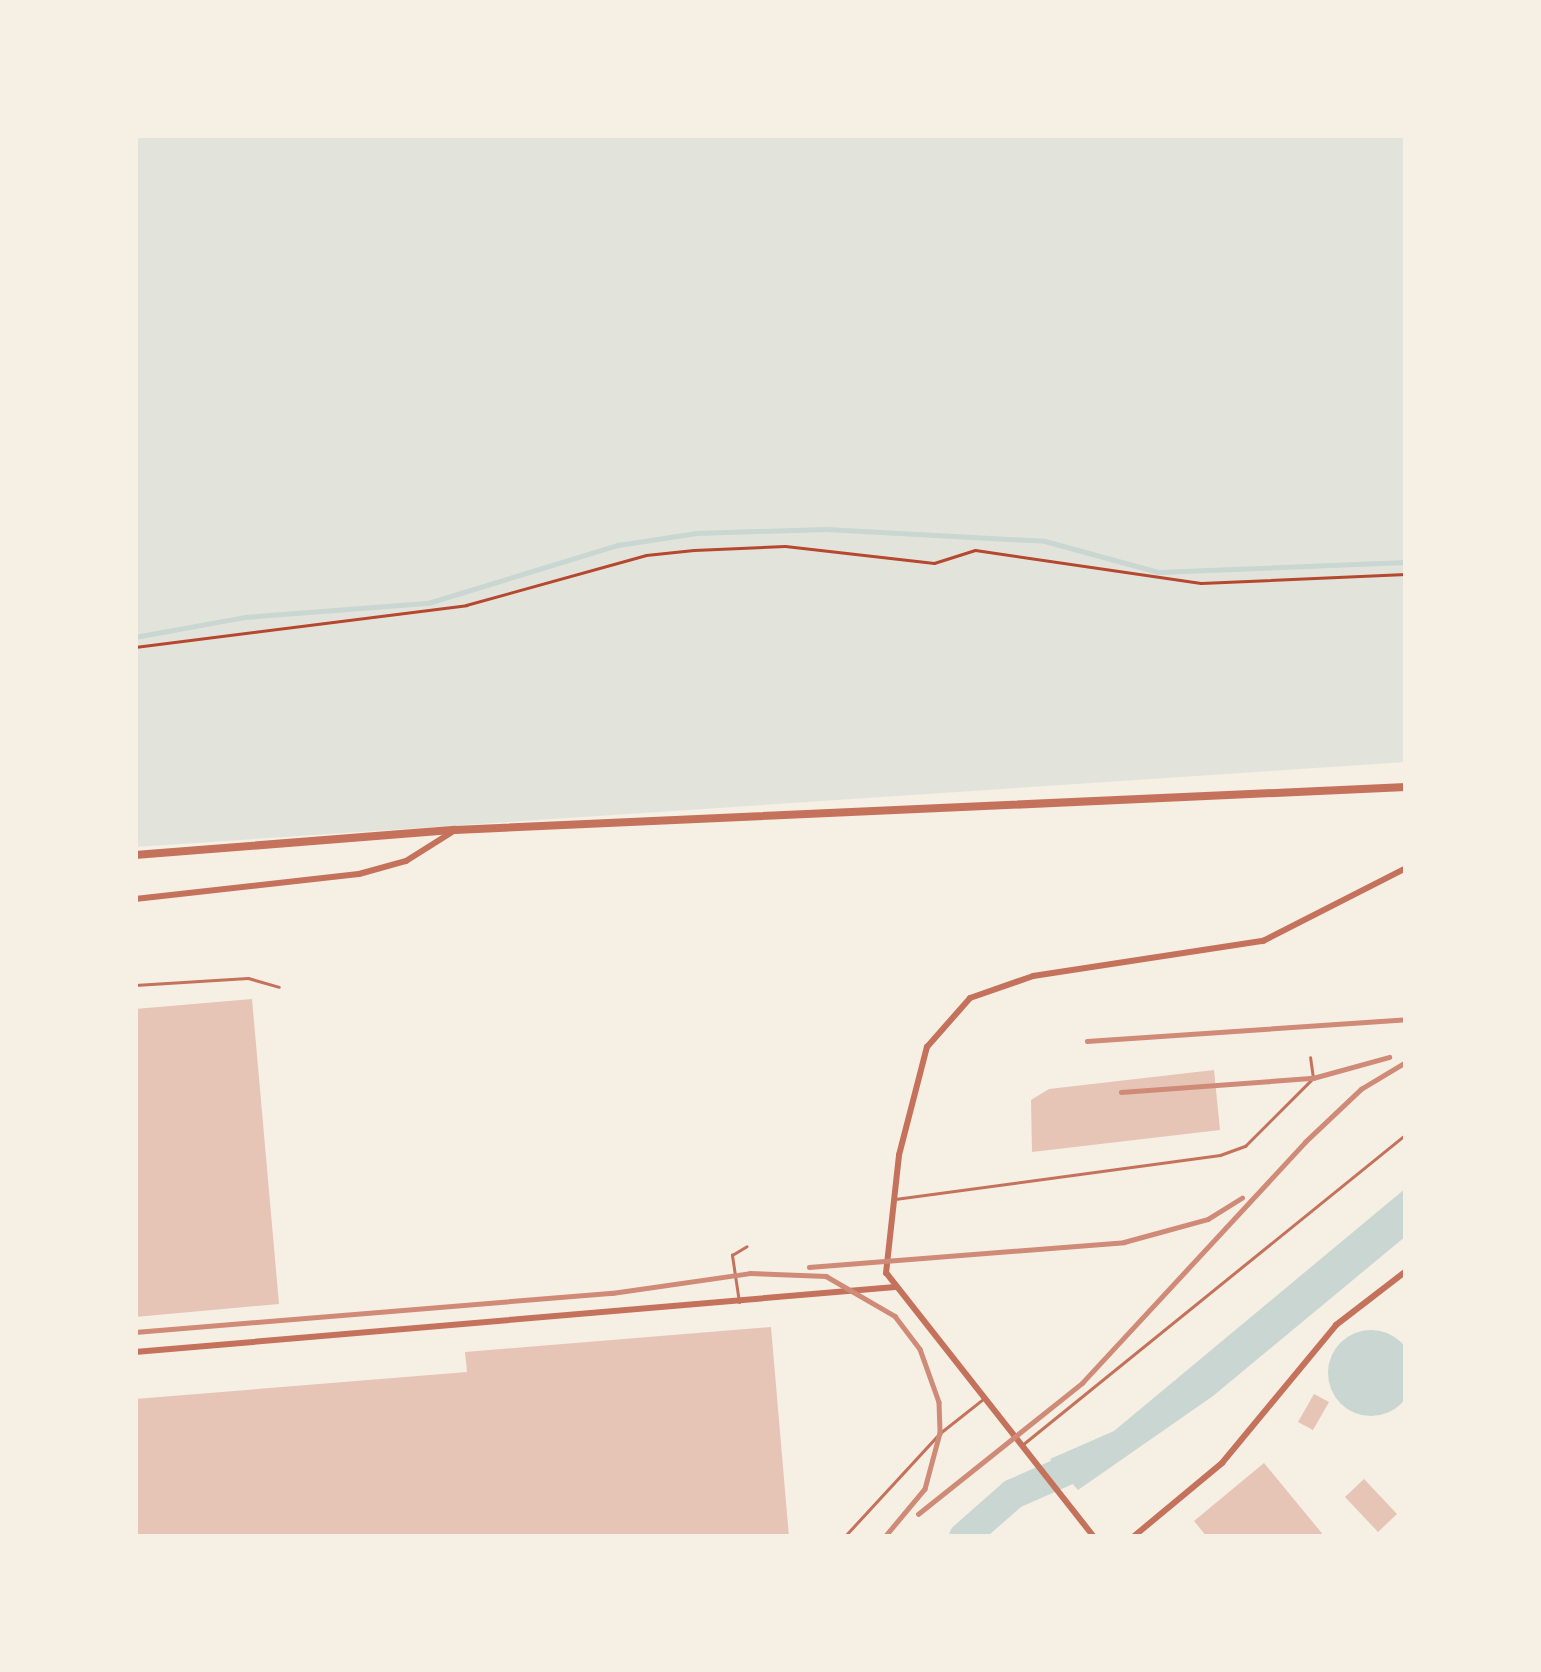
<!DOCTYPE html>
<html>
<head>
<meta charset="utf-8">
<style>
  body { margin:0 }
  #map { position:relative; width:1541px; height:1672px; overflow:hidden; background:#f6efe4; font-family:"Noto Sans",sans-serif }
  div>[style] { position:absolute }
  [style*='--x'] { left:calc(var(--x)*1px); top:calc(var(--y)*1px); width:calc(var(--w)*1px); rotate:calc(var(--a)*1deg) }
  .green>* { inset:0; background:#e2e4dc }
  .water>* { inset:0; background:#c9d6d2 }
  .round { border-radius:50% }
  .stream>* { height:4.5px; margin:-2.25px; padding:0 2.25px; transform-origin:2.25px; border-radius:2.25px; background:#c9d6d2 }
  .river>* { height:30px; margin:-15px; padding:0 15px; transform-origin:15px; border-radius:15px; background:#c9d6d2 }
  .building>* { inset:0; background:#e6c5b7 }
  .path>* { height:3px; margin:-1.5px; padding:0 1.5px; transform-origin:1.5px; border-radius:1.5px; background:#b5482f }
  .service>* { height:3px; margin:-1.5px; padding:0 1.5px; transform-origin:1.5px; border-radius:1.5px; background:#c5725c }
  .minor>* { height:6px; margin:-3px; padding:0 3px; transform-origin:3px; border-radius:3px; background:#c5725c }
  .tertiary>* { height:8px; margin:-4px; padding:0 4px; transform-origin:4px; border-radius:4px; background:#c5725c }
  .rail>* { height:4.5px; margin:-2.25px; padding:0 2.25px; transform-origin:2.25px; border-radius:2.25px; background:#cf8b77 }
  span { translate:-50% -50%; white-space:nowrap; text-align:center; line-height:1.15; -webkit-text-stroke:10px #f6efe4; paint-order:stroke }
  .frame { position:absolute; inset:0; border:138px solid #f6efe4; pointer-events:none }
</style>
</head>
<body>
<div id="map">
  <div class="green">
    <div style="clip-path:polygon(135px 135px,1406px 135px,1406px 762px,135px 847px)"></div>
  </div>
  <div class="water">
    <div style="clip-path:polygon(1406px 1188px,1406px 1236px,1213px 1396px,1078px 1490px,1050px 1459px,1114px 1431px)"></div>
    <div class="round" style="left:1328px;top:1330px;width:86px;height:86px"></div>
  </div>
  <div class="stream">
    <div style="--x:135;--y:637;--w:112;--a:-10.3"></div>
    <div style="--x:245;--y:617;--w:184;--a:-4.4"></div>
    <div style="--x:428;--y:603;--w:199;--a:-17"></div>
    <div style="--x:618;--y:545;--w:79;--a:-8.7"></div>
    <div style="--x:696;--y:533;--w:130;--a:-1.8"></div>
    <div style="--x:826;--y:529;--w:219;--a:3.1"></div>
    <div style="--x:1045;--y:541;--w:117;--a:15.3"></div>
    <div style="--x:1158;--y:572;--w:248;--a:-2.3"></div>
  </div>
  <div class="river">
    <div style="--x:964;--y:1537;--w:65;--a:-41.3"></div>
    <div style="--x:1013;--y:1494;--w:94;--a:-23.8"></div>
  </div>
  <div class="building">
    <div style="clip-path:polygon(252px 999px,279px 1304px,135px 1317px,135px 1009px)"></div>
    <div style="clip-path:polygon(1214px 1070px,1220px 1130px,1032px 1152px,1031px 1100px,1049px 1089px)"></div>
    <div style="clip-path:polygon(771px 1327px,789px 1537px,135px 1537px,135px 1399px,467px 1372px,465px 1352px)"></div>
    <div style="clip-path:polygon(1314px 1394px,1329px 1402px,1313px 1430px,1298px 1422px)"></div>
    <div style="clip-path:polygon(1264px 1463px,1325px 1537px,1207px 1537px,1194px 1521px)"></div>
    <div style="clip-path:polygon(1364px 1479px,1397px 1514px,1378px 1532px,1345px 1497px)"></div>
  </div>
  <div class="path">
    <div style="--x:135;--y:647;--w:334;--a:-7.2"></div>
    <div style="--x:466;--y:605;--w:187;--a:-15.5"></div>
    <div style="--x:646;--y:555;--w:48;--a:-5.9"></div>
    <div style="--x:694;--y:550;--w:91;--a:-2.5"></div>
    <div style="--x:785;--y:546;--w:150;--a:6.5"></div>
    <div style="--x:934;--y:563;--w:43;--a:-17.6"></div>
    <div style="--x:975;--y:550;--w:228;--a:8.3"></div>
    <div style="--x:1201;--y:583;--w:205;--a:-2.5"></div>
  </div>
  <div class="service">
    <div style="--x:135;--y:985;--w:113;--a:-3.5"></div>
    <div style="--x:248;--y:978;--w:32;--a:16"></div>
    <div style="--x:895;--y:1199;--w:328;--a:-7.7"></div>
    <div style="--x:1220;--y:1155;--w:27;--a:-20"></div>
    <div style="--x:1245;--y:1146;--w:96;--a:-45"></div>
    <div style="--x:1313;--y:1078;--w:21;--a:-98"></div>
    <div style="--x:739;--y:1302;--w:48;--a:-98.5"></div>
    <div style="--x:732;--y:1255;--w:17;--a:-31"></div>
    <div style="--x:1022;--y:1445;--w:494;--a:-39"></div>
    <div style="--x:844;--y:1537;--w:142;--a:-47.3"></div>
    <div style="--x:940;--y:1433;--w:55;--a:-38.3"></div>
  </div>
  <div class="minor">
    <div style="--x:135;--y:899;--w:225;--a:-6.4"></div>
    <div style="--x:359;--y:874;--w:49;--a:-15.5"></div>
    <div style="--x:406;--y:861;--w:54;--a:-32.2"></div>
    <div style="--x:135;--y:1352;--w:763;--a:-4.89"></div>
    <div style="--x:1094;--y:1537;--w:336;--a:-128.2"></div>
    <div style="--x:886;--y:1273;--w:119;--a:-83.7"></div>
    <div style="--x:899;--y:1155;--w:112;--a:-75.5"></div>
    <div style="--x:927;--y:1047;--w:65;--a:-48.7"></div>
    <div style="--x:970;--y:998;--w:67;--a:-19.2"></div>
    <div style="--x:1033;--y:976;--w:233;--a:-8.7"></div>
    <div style="--x:1263;--y:941;--w:161;--a:-27"></div>
    <div style="--x:1133;--y:1537;--w:116;--a:-39.7"></div>
    <div style="--x:1222;--y:1463;--w:179;--a:-50.4"></div>
    <div style="--x:1336;--y:1325;--w:88;--a:-37.6"></div>
  </div>
  <div class="tertiary">
    <div style="--x:135;--y:855;--w:321;--a:-4.5"></div>
    <div style="--x:455;--y:830;--w:952;--a:-2.59"></div>
  </div>
  <div class="rail">
    <div style="--x:1087;--y:1041;--w:320;--a:-3.9"></div>
    <div style="--x:1121;--y:1092;--w:193;--a:-4.2"></div>
    <div style="--x:1313;--y:1078;--w:79;--a:-15.4"></div>
    <div style="--x:809;--y:1267;--w:316;--a:-4.5"></div>
    <div style="--x:1124;--y:1242;--w:87;--a:-15.3"></div>
    <div style="--x:1208;--y:1219;--w:40;--a:-32"></div>
    <div style="--x:135;--y:1332;--w:479;--a:-4.7"></div>
    <div style="--x:612;--y:1293;--w:139;--a:-8.2"></div>
    <div style="--x:750;--y:1273;--w:76;--a:2.3"></div>
    <div style="--x:826;--y:1276;--w:80;--a:30.1"></div>
    <div style="--x:895;--y:1316;--w:41;--a:52.9"></div>
    <div style="--x:920;--y:1349;--w:56;--a:70.3"></div>
    <div style="--x:939;--y:1402;--w:31;--a:88"></div>
    <div style="--x:940;--y:1433;--w:58;--a:105"></div>
    <div style="--x:925;--y:1489;--w:62;--a:129.8"></div>
    <div style="--x:918;--y:1514;--w:210;--a:-38.6"></div>
    <div style="--x:1082;--y:1383;--w:328;--a:-47.2"></div>
    <div style="--x:1305;--y:1142;--w:77;--a:-43.4"></div>
    <div style="--x:1361;--y:1089;--w:52;--a:-31"></div>
  </div>
  <div class="frame"></div>
</div>
</body>
</html>
